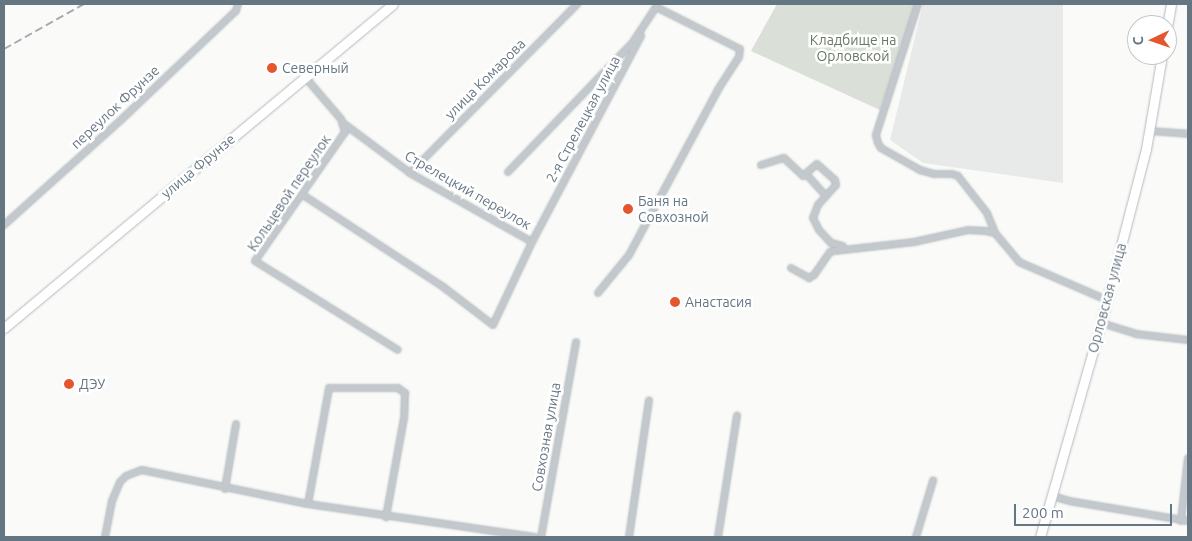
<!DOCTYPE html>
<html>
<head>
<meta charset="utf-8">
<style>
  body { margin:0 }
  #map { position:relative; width:1192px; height:541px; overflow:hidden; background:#fafaf8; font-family:Ubuntu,sans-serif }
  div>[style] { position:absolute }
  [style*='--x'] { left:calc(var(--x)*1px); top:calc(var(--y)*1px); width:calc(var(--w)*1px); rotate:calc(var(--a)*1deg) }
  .built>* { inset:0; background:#e8e9e9 }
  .green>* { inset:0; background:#dadfd7 }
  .roads { filter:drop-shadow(0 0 1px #b3babf) drop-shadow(0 0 1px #b3babf) }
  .street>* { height:6px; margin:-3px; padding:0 3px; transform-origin:3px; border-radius:3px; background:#c3c8cc }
  .secondary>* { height:9px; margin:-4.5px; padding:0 4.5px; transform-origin:4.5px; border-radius:4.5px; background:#fff }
  .rail>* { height:2px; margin-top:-1px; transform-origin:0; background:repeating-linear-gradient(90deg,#a2aab0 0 8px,transparent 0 12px) }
  .dots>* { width:14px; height:14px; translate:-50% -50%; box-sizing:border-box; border:2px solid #fff; border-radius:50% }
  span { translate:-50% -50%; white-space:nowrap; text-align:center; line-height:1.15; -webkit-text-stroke:5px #fff; paint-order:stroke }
  .park-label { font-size:14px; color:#687a64 }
  .poi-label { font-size:14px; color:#657683 }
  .left { translate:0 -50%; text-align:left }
  .street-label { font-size:14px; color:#657683 }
  .frame { position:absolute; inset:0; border:5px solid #657683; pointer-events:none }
  .north { position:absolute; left:1127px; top:15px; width:50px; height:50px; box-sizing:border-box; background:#fff; border:1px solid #c1c8cd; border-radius:50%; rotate:267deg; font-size:14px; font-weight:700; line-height:20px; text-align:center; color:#657683 }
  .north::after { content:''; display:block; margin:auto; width:18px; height:22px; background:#e4572e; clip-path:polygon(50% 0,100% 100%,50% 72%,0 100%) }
  .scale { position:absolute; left:1014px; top:504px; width:158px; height:22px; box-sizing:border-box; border:2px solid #657683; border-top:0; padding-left:6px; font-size:15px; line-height:18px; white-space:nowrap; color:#657683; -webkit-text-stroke:4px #fff; paint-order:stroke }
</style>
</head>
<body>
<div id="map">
  <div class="built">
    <div style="clip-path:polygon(923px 4px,1063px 4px,1063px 183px,923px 163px,890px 140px)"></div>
  </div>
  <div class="green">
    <div style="clip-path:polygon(777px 4px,916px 4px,880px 110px,751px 51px)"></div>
  </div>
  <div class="roads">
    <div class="street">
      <div style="--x:918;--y:4;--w:138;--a:107.8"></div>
      <div style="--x:876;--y:135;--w:8;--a:76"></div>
      <div style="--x:878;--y:143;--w:6;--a:59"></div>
      <div style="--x:881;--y:148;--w:45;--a:29.4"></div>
      <div style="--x:920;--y:170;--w:15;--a:16"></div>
      <div style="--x:934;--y:174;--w:18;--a:0"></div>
      <div style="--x:952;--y:174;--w:6;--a:18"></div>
      <div style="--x:958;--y:176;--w:47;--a:51.9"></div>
      <div style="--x:987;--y:213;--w:22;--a:68"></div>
      <div style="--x:305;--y:77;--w:55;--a:49.4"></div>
      <div style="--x:341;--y:119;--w:14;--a:73"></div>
      <div style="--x:345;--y:132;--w:157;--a:124.9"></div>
      <div style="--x:255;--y:261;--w:168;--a:31.9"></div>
      <div style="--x:343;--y:123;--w:84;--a:36.7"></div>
      <div style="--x:410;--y:173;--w:140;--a:29.5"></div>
      <div style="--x:1149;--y:131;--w:39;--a:4"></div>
      <div style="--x:761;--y:165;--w:24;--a:-17"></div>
      <div style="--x:784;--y:158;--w:26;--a:43"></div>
      <div style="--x:803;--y:176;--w:18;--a:-41"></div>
      <div style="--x:817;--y:164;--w:24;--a:42"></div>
      <div style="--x:835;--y:180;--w:5;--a:79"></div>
      <div style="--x:836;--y:185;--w:27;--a:132"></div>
      <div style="--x:818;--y:205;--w:14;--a:111"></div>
      <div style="--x:813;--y:218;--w:13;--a:63"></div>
      <div style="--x:819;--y:230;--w:18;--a:47"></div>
      <div style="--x:831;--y:243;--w:12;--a:14"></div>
      <div style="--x:508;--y:172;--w:180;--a:-46.1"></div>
      <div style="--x:633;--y:42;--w:42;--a:-56.7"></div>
      <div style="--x:656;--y:7;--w:94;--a:26.6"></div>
      <div style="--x:740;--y:49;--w:8;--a:97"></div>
      <div style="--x:739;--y:57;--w:37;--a:123"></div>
      <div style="--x:719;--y:88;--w:190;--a:118.3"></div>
      <div style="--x:629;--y:255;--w:49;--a:129.2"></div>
      <div style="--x:410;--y:173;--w:238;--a:-45.3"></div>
      <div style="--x:807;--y:175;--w:28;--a:48"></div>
      <div style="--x:303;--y:195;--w:166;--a:33.2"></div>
      <div style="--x:442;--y:286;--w:64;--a:37.4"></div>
      <div style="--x:493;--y:325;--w:92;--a:-64.8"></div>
      <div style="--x:532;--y:242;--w:233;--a:-62.1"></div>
      <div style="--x:4;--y:225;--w:159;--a:-41.9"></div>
      <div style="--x:122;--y:119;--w:157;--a:-43.5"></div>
      <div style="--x:236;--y:11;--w:7;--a:-74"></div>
      <div style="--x:791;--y:268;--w:21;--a:29"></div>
      <div style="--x:809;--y:278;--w:6;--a:-31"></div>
      <div style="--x:814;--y:275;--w:28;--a:-55"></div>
      <div style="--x:830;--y:252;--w:4;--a:-14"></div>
      <div style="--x:834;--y:251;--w:81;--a:-6.4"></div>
      <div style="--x:914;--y:242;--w:55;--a:-12.5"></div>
      <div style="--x:968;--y:230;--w:18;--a:3"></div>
      <div style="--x:986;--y:231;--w:9;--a:13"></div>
      <div style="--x:995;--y:233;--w:38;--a:50"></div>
      <div style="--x:1019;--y:262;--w:96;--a:23.4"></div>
      <div style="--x:1101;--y:323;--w:37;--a:17"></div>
      <div style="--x:1136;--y:334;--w:52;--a:6.6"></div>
      <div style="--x:225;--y:489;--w:66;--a:-80.4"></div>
      <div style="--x:1052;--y:496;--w:18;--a:16"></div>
      <div style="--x:1069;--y:501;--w:121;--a:9.5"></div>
      <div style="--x:308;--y:504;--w:118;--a:-79.7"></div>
      <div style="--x:329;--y:388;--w:69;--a:0"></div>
      <div style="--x:398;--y:388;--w:9;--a:36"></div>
      <div style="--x:405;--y:393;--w:25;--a:92"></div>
      <div style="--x:404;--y:418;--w:101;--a:100.3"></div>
      <div style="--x:1181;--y:521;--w:63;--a:-83.7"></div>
      <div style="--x:105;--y:537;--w:37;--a:-79"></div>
      <div style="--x:112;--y:501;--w:21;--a:-67"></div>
      <div style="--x:120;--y:482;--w:8;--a:-45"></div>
      <div style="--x:126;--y:476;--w:17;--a:-21"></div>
      <div style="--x:142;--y:470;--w:169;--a:11.6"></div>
      <div style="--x:308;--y:504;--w:229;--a:8.3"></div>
      <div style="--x:541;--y:537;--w:198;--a:-79.8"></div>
      <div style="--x:629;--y:537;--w:138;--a:-81.7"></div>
      <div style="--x:718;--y:537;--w:123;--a:-81.1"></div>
      <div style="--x:916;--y:537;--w:59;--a:-73.1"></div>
    </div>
    <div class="secondary">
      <div style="--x:1167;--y:27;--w:23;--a:-80"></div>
      <div style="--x:4;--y:328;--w:506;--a:-39.79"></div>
      <div style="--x:1040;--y:537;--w:223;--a:-74.1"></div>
      <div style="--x:1101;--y:323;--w:180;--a:-75.5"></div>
      <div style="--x:1146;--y:149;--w:95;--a:-80.3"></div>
    </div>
  </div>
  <div class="rail">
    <div style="--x:4;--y:49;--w:92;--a:-29.4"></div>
  </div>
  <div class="dots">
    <div style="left:272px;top:68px;background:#e4572e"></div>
    <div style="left:628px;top:209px;background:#e4572e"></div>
    <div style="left:675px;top:302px;background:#e4572e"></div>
    <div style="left:69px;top:384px;background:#e4572e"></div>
  </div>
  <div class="park-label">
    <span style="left:853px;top:48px">Кладбище на<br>Орловской</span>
  </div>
  <div class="poi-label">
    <span class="left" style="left:282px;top:68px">Северный</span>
    <span class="left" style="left:638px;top:209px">Баня на<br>Совхозной</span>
    <span class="left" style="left:685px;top:302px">Анастасия</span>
    <span class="left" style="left:79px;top:384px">ДЭУ</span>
  </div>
  <div class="street-label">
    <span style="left:485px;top:79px;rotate:-45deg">улица Комарова</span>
    <span style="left:115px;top:107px;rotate:-43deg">переулок Фрунзе</span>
    <span style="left:583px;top:119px;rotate:-62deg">2-я Стрелецкая улица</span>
    <span style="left:198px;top:166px;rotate:-40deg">улица Фрунзе</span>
    <span style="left:468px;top:190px;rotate:30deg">Стрелецкий переулок</span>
    <span style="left:289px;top:193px;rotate:-56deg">Кольцевой переулок</span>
    <span style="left:1107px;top:298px;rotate:-75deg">Орловская улица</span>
    <span style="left:546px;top:437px;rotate:-80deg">Совхозная улица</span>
  </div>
  <div class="frame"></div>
  <div class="north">С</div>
  <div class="scale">200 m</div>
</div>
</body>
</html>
